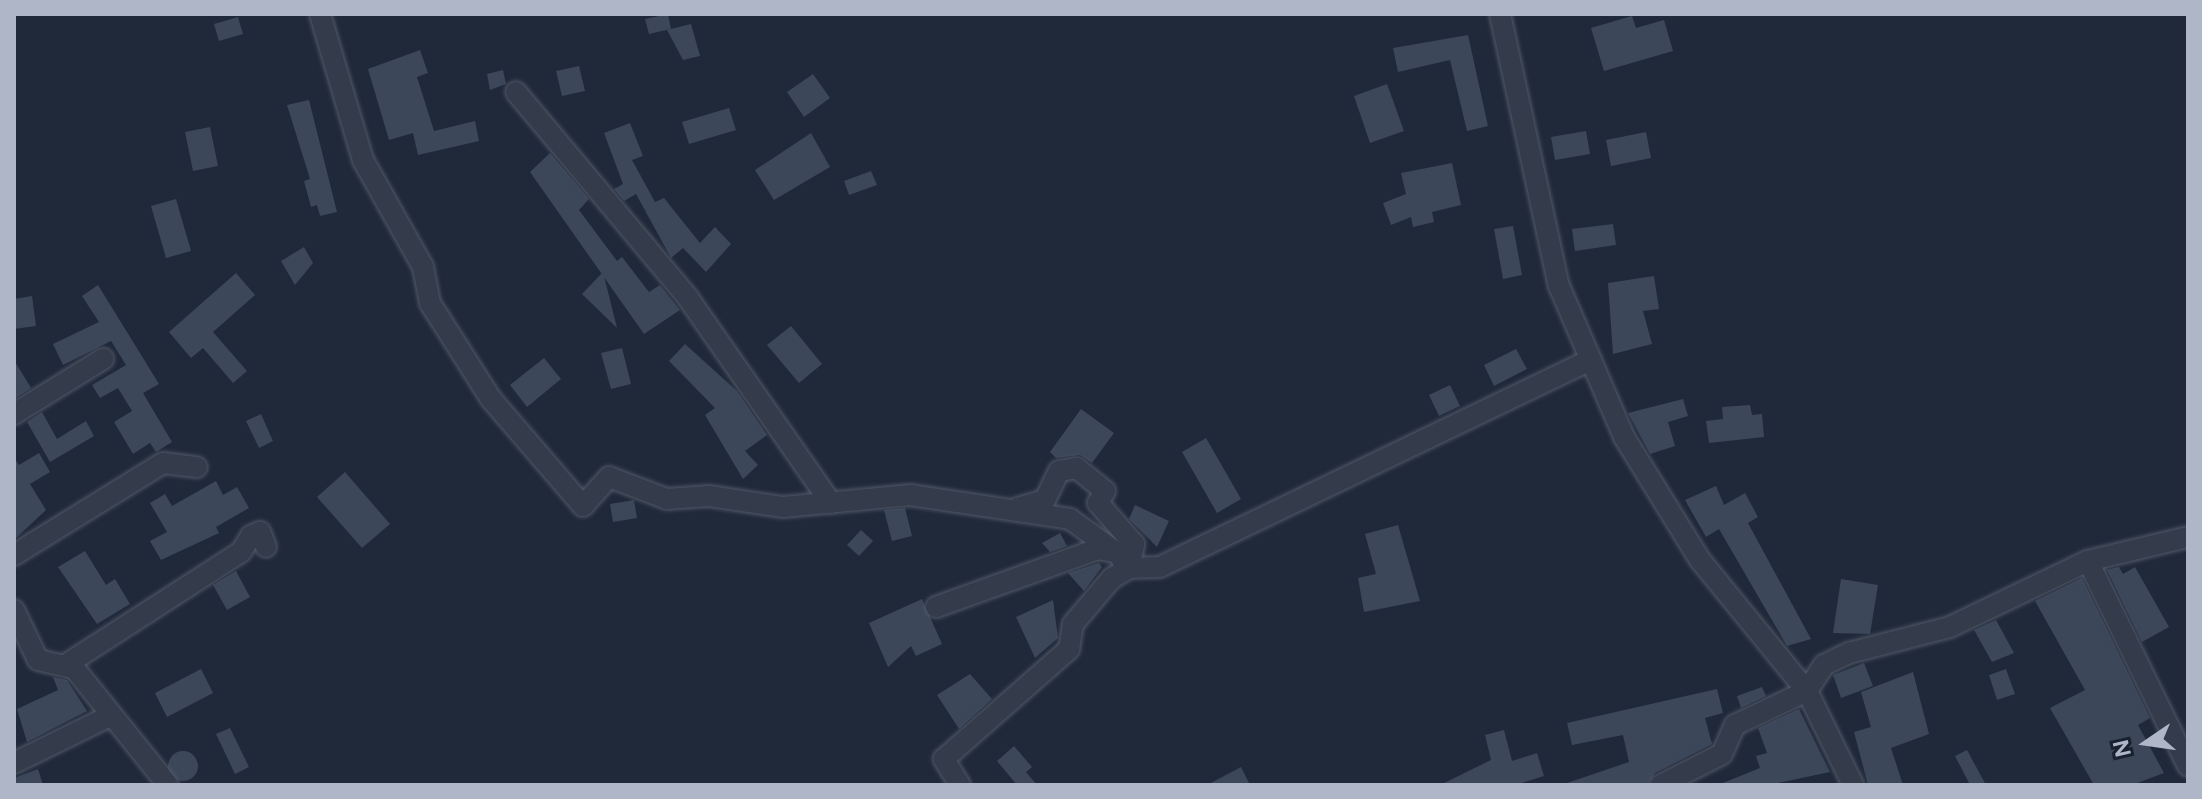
<!DOCTYPE html>
<html>
<head>
<meta charset="utf-8">
<style>
  body { margin:0 }
  #map { position:relative; width:2202px; height:799px; overflow:hidden; background:#20293a; font-family:Figtree,sans-serif }
  div>[style] { position:absolute }
  [style*='--x'] { left:calc(var(--x)*1px); top:calc(var(--y)*1px); width:calc(var(--w)*1px); rotate:calc(var(--a)*1deg) }
  .building>* { inset:0; background:#3c475a }
  .round { border-radius:50% }
  .roads { filter:drop-shadow(0 0 2px #515968) drop-shadow(0 0 2px #515968) }
  .minor>* { height:20px; margin:-10px; padding:0 10px; transform-origin:10px; border-radius:10px; background:#343b4a }
  span { translate:-50% -50%; white-space:nowrap; text-align:center; line-height:1.15; -webkit-text-stroke:8px #19212f; paint-order:stroke }
  .frame { position:absolute; inset:0; border:16px solid #aeb6c7; pointer-events:none }
  .north { position:absolute; left:2106px; top:703px; width:80px; height:80px; -webkit-text-stroke:6px #19212f; paint-order:stroke; rotate:257deg; font-size:22px; font-weight:700; line-height:32px; text-align:center; color:#aeb6c7 }
  .north::after { content:''; display:block; margin:auto; width:28px; height:36px; background:#aeb6c7; clip-path:polygon(50% 0,100% 100%,50% 72%,0 100%) }
</style>
</head>
<body>
<div id="map">
  <div class="building">
    <div style="clip-path:polygon(668px 14px,671px 29px,649px 34px,645px 19px)"></div>
    <div style="clip-path:polygon(1632px 16px,1636px 28px,1664px 20px,1673px 51px,1604px 71px,1591px 28px)"></div>
    <div style="clip-path:polygon(238px 17px,243px 34px,219px 41px,214px 24px)"></div>
    <div style="clip-path:polygon(691px 24px,700px 56px,683px 60px,667px 30px)"></div>
    <div style="clip-path:polygon(1468px 35px,1488px 126px,1467px 131px,1450px 60px,1398px 72px,1393px 48px)"></div>
    <div style="clip-path:polygon(420px 50px,428px 73px,417px 77px,434px 131px,475px 121px,479px 141px,418px 155px,413px 133px,389px 140px,368px 69px)"></div>
    <div style="clip-path:polygon(579px 66px,585px 91px,562px 96px,556px 71px)"></div>
    <div style="clip-path:polygon(503px 70px,506px 84px,490px 90px,487px 74px)"></div>
    <div style="clip-path:polygon(813px 74px,830px 98px,804px 117px,787px 92px)"></div>
    <div style="clip-path:polygon(1387px 84px,1404px 131px,1370px 143px,1354px 96px)"></div>
    <div style="clip-path:polygon(309px 100px,337px 212px,320px 216px,317px 205px,311px 207px,304px 181px,310px 179px,287px 105px)"></div>
    <div style="clip-path:polygon(729px 108px,736px 130px,689px 144px,682px 122px)"></div>
    <div style="clip-path:polygon(630px 123px,643px 156px,632px 160px,655px 202px,664px 198px,700px 243px,715px 227px,731px 244px,706px 272px,683px 248px,671px 258px,636px 194px,624px 201px,614px 189px,623px 184px,604px 133px)"></div>
    <div style="clip-path:polygon(210px 127px,218px 166px,193px 171px,185px 132px)"></div>
    <div style="clip-path:polygon(1586px 131px,1590px 154px,1555px 160px,1551px 137px)"></div>
    <div style="clip-path:polygon(1646px 132px,1651px 158px,1611px 166px,1606px 140px)"></div>
    <div style="clip-path:polygon(811px 133px,830px 167px,774px 200px,755px 170px)"></div>
    <div style="clip-path:polygon(550px 153px,589px 199px,579px 210px,617px 261px,622px 257px,649px 292px,660px 285px,680px 310px,644px 334px,530px 172px)"></div>
    <div style="clip-path:polygon(1452px 163px,1461px 205px,1432px 212px,1434px 222px,1413px 227px,1411px 217px,1391px 225px,1383px 203px,1406px 194px,1401px 173px)"></div>
    <div style="clip-path:polygon(871px 171px,877px 185px,849px 195px,844px 181px)"></div>
    <div style="clip-path:polygon(176px 199px,191px 251px,166px 258px,151px 206px)"></div>
    <div style="clip-path:polygon(1613px 224px,1616px 245px,1575px 251px,1572px 229px)"></div>
    <div style="clip-path:polygon(1513px 226px,1522px 275px,1503px 279px,1494px 229px)"></div>
    <div style="clip-path:polygon(304px 247px,313px 263px,295px 285px,281px 261px)"></div>
    <div style="clip-path:polygon(603px 272px,617px 328px,582px 294px)"></div>
    <div style="clip-path:polygon(236px 273px,255px 295px,213px 332px,247px 371px,233px 383px,203px 348px,191px 358px,169px 332px)"></div>
    <div style="clip-path:polygon(1654px 276px,1659px 309px,1643px 311px,1652px 344px,1613px 354px,1608px 283px)"></div>
    <div style="clip-path:polygon(98px 285px,159px 384px,143px 393px,172px 442px,156px 452px,150px 443px,133px 454px,114px 422px,132px 411px,118px 388px,100px 398px,92px 385px,126px 365px,111px 341px,63px 365px,53px 344px,99px 322px,82px 296px)"></div>
    <div style="clip-path:polygon(32px 296px,36px 326px,14px 329px,14px 299px)"></div>
    <div style="clip-path:polygon(791px 326px,822px 364px,799px 383px,767px 345px)"></div>
    <div style="clip-path:polygon(685px 344px,737px 391px,767px 435px,745px 451px,758px 465px,743px 479px,705px 415px,715px 408px,669px 361px)"></div>
    <div style="clip-path:polygon(622px 348px,631px 384px,611px 389px,601px 353px)"></div>
    <div style="clip-path:polygon(1516px 349px,1527px 369px,1494px 386px,1484px 365px)"></div>
    <div style="clip-path:polygon(544px 358px,561px 379px,527px 407px,510px 385px)"></div>
    <div style="clip-path:polygon(14px 360px,31px 388px,14px 399px)"></div>
    <div style="clip-path:polygon(1450px 385px,1460px 406px,1439px 416px,1429px 395px)"></div>
    <div style="clip-path:polygon(1683px 399px,1688px 416px,1668px 422px,1675px 446px,1650px 454px,1628px 413px)"></div>
    <div style="clip-path:polygon(1750px 405px,1752px 415px,1762px 414px,1764px 437px,1709px 443px,1706px 421px,1723px 419px,1722px 407px)"></div>
    <div style="clip-path:polygon(1081px 409px,1114px 433px,1092px 463px,1080px 455px,1056px 458px,1050px 452px)"></div>
    <div style="clip-path:polygon(42px 412px,57px 439px,86px 421px,94px 436px,50px 462px,27px 422px)"></div>
    <div style="clip-path:polygon(261px 414px,273px 441px,259px 448px,246px 421px)"></div>
    <div style="clip-path:polygon(1206px 438px,1241px 499px,1217px 513px,1182px 452px)"></div>
    <div style="clip-path:polygon(39px 453px,50px 472px,30px 484px,46px 510px,14px 540px,14px 457px,19px 465px)"></div>
    <div style="clip-path:polygon(345px 472px,390px 524px,362px 548px,317px 497px)"></div>
    <div style="clip-path:polygon(216px 481px,223px 495px,237px 487px,249px 508px,216px 527px,219px 533px,161px 560px,150px 541px,167px 532px,150px 503px,165px 494px,172px 506px)"></div>
    <div style="clip-path:polygon(1716px 486px,1724px 505px,1745px 493px,1758px 517px,1748px 523px,1811px 639px,1787px 646px,1719px 529px,1706px 537px,1685px 500px)"></div>
    <div style="clip-path:polygon(634px 500px,637px 518px,613px 522px,610px 504px)"></div>
    <div style="clip-path:polygon(1135px 505px,1169px 521px,1157px 547px,1129px 519px)"></div>
    <div style="clip-path:polygon(905px 508px,912px 536px,892px 541px,884px 510px)"></div>
    <div style="clip-path:polygon(1398px 525px,1420px 601px,1364px 612px,1358px 578px,1376px 574px,1365px 534px)"></div>
    <div style="clip-path:polygon(861px 530px,873px 541px,859px 556px,847px 545px)"></div>
    <div style="clip-path:polygon(1060px 533px,1067px 546px,1050px 552px,1042px 543px)"></div>
    <div style="clip-path:polygon(85px 551px,106px 585px,115px 579px,130px 604px,97px 624px,58px 567px)"></div>
    <div style="clip-path:polygon(1099px 563px,1102px 567px,1084px 591px,1068px 573px)"></div>
    <div style="clip-path:polygon(2119px 567px,2123px 574px,2135px 567px,2169px 627px,2142px 642px,2107px 570px)"></div>
    <div style="clip-path:polygon(236px 571px,250px 597px,227px 610px,213px 585px)"></div>
    <div style="clip-path:polygon(2082px 578px,2150px 718px,2138px 725px,2164px 773px,2132px 785px,2094px 785px,2050px 708px,2085px 690px,2035px 601px)"></div>
    <div style="clip-path:polygon(1841px 579px,1878px 585px,1870px 634px,1833px 633px)"></div>
    <div style="clip-path:polygon(922px 599px,942px 644px,916px 656px,911px 646px,888px 667px,869px 623px)"></div>
    <div style="clip-path:polygon(1053px 600px,1058px 638px,1035px 658px,1016px 617px)"></div>
    <div style="clip-path:polygon(1996px 620px,2014px 653px,1992px 662px,1974px 630px)"></div>
    <div style="clip-path:polygon(1864px 663px,1873px 686px,1841px 698px,1833px 675px)"></div>
    <div style="clip-path:polygon(201px 669px,213px 693px,167px 717px,155px 693px)"></div>
    <div style="clip-path:polygon(2006px 669px,2015px 694px,1997px 700px,1989px 675px)"></div>
    <div style="clip-path:polygon(1913px 672px,1929px 734px,1891px 748px,1903px 785px,1868px 785px,1854px 732px,1871px 727px,1861px 692px)"></div>
    <div style="clip-path:polygon(970px 674px,992px 699px,959px 729px,937px 695px)"></div>
    <div style="clip-path:polygon(53px 677px,67px 680px,87px 711px,27px 742px,17px 709px,58px 690px)"></div>
    <div style="clip-path:polygon(1762px 687px,1766px 696px,1741px 708px,1737px 696px)"></div>
    <div style="clip-path:polygon(1717px 689px,1723px 713px,1705px 718px,1712px 744px,1655px 773px,1648px 785px,1561px 785px,1629px 762px,1623px 735px,1572px 745px,1567px 723px)"></div>
    <div style="clip-path:polygon(1799px 709px,1830px 772px,1769px 785px,1718px 785px,1760px 768px,1756px 756px,1767px 753px,1758px 728px)"></div>
    <div style="clip-path:polygon(230px 728px,249px 767px,235px 774px,216px 734px)"></div>
    <div style="clip-path:polygon(1504px 730px,1512px 761px,1537px 753px,1544px 776px,1515px 785px,1440px 785px,1491px 760px,1485px 735px)"></div>
    <div style="clip-path:polygon(1014px 746px,1032px 767px,1026px 772px,1037px 785px,1017px 785px,997px 761px)"></div>
    <div style="clip-path:polygon(1967px 750px,1986px 785px,1970px 785px,1955px 756px)"></div>
    <div class="round" style="left:168px;top:751px;width:30px;height:30px"></div>
    <div style="clip-path:polygon(1241px 767px,1250px 785px,1207px 785px)"></div>
    <div style="clip-path:polygon(38px 769px,43px 785px,14px 785px,14px 778px)"></div>
  </div>
  <div class="roads">
    <div class="minor">
      <div style="--x:320;--y:14;--w:152;--a:73.6"></div>
      <div style="--x:363;--y:160;--w:123;--a:60.7"></div>
      <div style="--x:423;--y:267;--w:37;--a:79"></div>
      <div style="--x:430;--y:303;--w:114;--a:57.6"></div>
      <div style="--x:491;--y:399;--w:141;--a:49.3"></div>
      <div style="--x:583;--y:506;--w:39;--a:-48"></div>
      <div style="--x:609;--y:477;--w:62;--a:20.8"></div>
      <div style="--x:667;--y:499;--w:42;--a:-4.1"></div>
      <div style="--x:709;--y:496;--w:75;--a:8.5"></div>
      <div style="--x:783;--y:507;--w:128;--a:-5.4"></div>
      <div style="--x:910;--y:495;--w:162;--a:8.5"></div>
      <div style="--x:1070;--y:519;--w:57;--a:35.7"></div>
      <div style="--x:1500;--y:14;--w:278;--a:77.8"></div>
      <div style="--x:1559;--y:286;--w:164;--a:66.7"></div>
      <div style="--x:1624;--y:437;--w:145;--a:58.3"></div>
      <div style="--x:1700;--y:560;--w:169;--a:50.8"></div>
      <div style="--x:1807;--y:691;--w:105;--a:63.9"></div>
      <div style="--x:516;--y:92;--w:268;--a:50.1"></div>
      <div style="--x:688;--y:298;--w:250;--a:55.1"></div>
      <div style="--x:14;--y:414;--w:105;--a:-31.7"></div>
      <div style="--x:14;--y:555;--w:175;--a:-31.7"></div>
      <div style="--x:163;--y:463;--w:34;--a:7"></div>
      <div style="--x:2088;--y:561;--w:228;--a:64"></div>
      <div style="--x:936;--y:607;--w:172;--a:-19.7"></div>
      <div style="--x:1098;--y:549;--w:18;--a:9"></div>
      <div style="--x:1116;--y:552;--w:21;--a:51"></div>
      <div style="--x:1129;--y:568;--w:25;--a:-78"></div>
      <div style="--x:1134;--y:544;--w:55;--a:-131.3"></div>
      <div style="--x:1098;--y:503;--w:14;--a:-60"></div>
      <div style="--x:1105;--y:491;--w:36;--a:-141"></div>
      <div style="--x:1077;--y:468;--w:18;--a:171"></div>
      <div style="--x:1059;--y:471;--w:32;--a:116"></div>
      <div style="--x:1045;--y:500;--w:29;--a:164"></div>
      <div style="--x:14;--y:610;--w:55;--a:64.4"></div>
      <div style="--x:38;--y:660;--w:37;--a:13"></div>
      <div style="--x:74;--y:668;--w:150;--a:51.2"></div>
      <div style="--x:64;--y:666;--w:211;--a:-32.8"></div>
      <div style="--x:241;--y:552;--w:19;--a:-58"></div>
      <div style="--x:251;--y:536;--w:10;--a:-24"></div>
      <div style="--x:260;--y:532;--w:16;--a:68"></div>
      <div style="--x:14;--y:763;--w:105;--a:-26.1"></div>
      <div style="--x:960;--y:785;--w:31;--a:-122"></div>
      <div style="--x:944;--y:759;--w:167;--a:-41.3"></div>
      <div style="--x:1069;--y:649;--w:25;--a:-81"></div>
      <div style="--x:1073;--y:624;--w:60;--a:-49.7"></div>
      <div style="--x:1112;--y:578;--w:20;--a:-30"></div>
      <div style="--x:1129;--y:568;--w:31;--a:-2"></div>
      <div style="--x:1160;--y:567;--w:478;--a:-25.7"></div>
      <div style="--x:1661;--y:785;--w:68;--a:-26.9"></div>
      <div style="--x:1722;--y:754;--w:32;--a:-66"></div>
      <div style="--x:1735;--y:725;--w:80;--a:-25.3"></div>
      <div style="--x:1807;--y:691;--w:31;--a:-57"></div>
      <div style="--x:1824;--y:665;--w:28;--a:-26"></div>
      <div style="--x:1849;--y:653;--w:104;--a:-14.4"></div>
      <div style="--x:1950;--y:627;--w:153;--a:-25.6"></div>
      <div style="--x:2088;--y:561;--w:103;--a:-13.5"></div>
    </div>
  </div>
  <div class="frame"></div>
  <div class="north">N</div>
</div>
</body>
</html>
